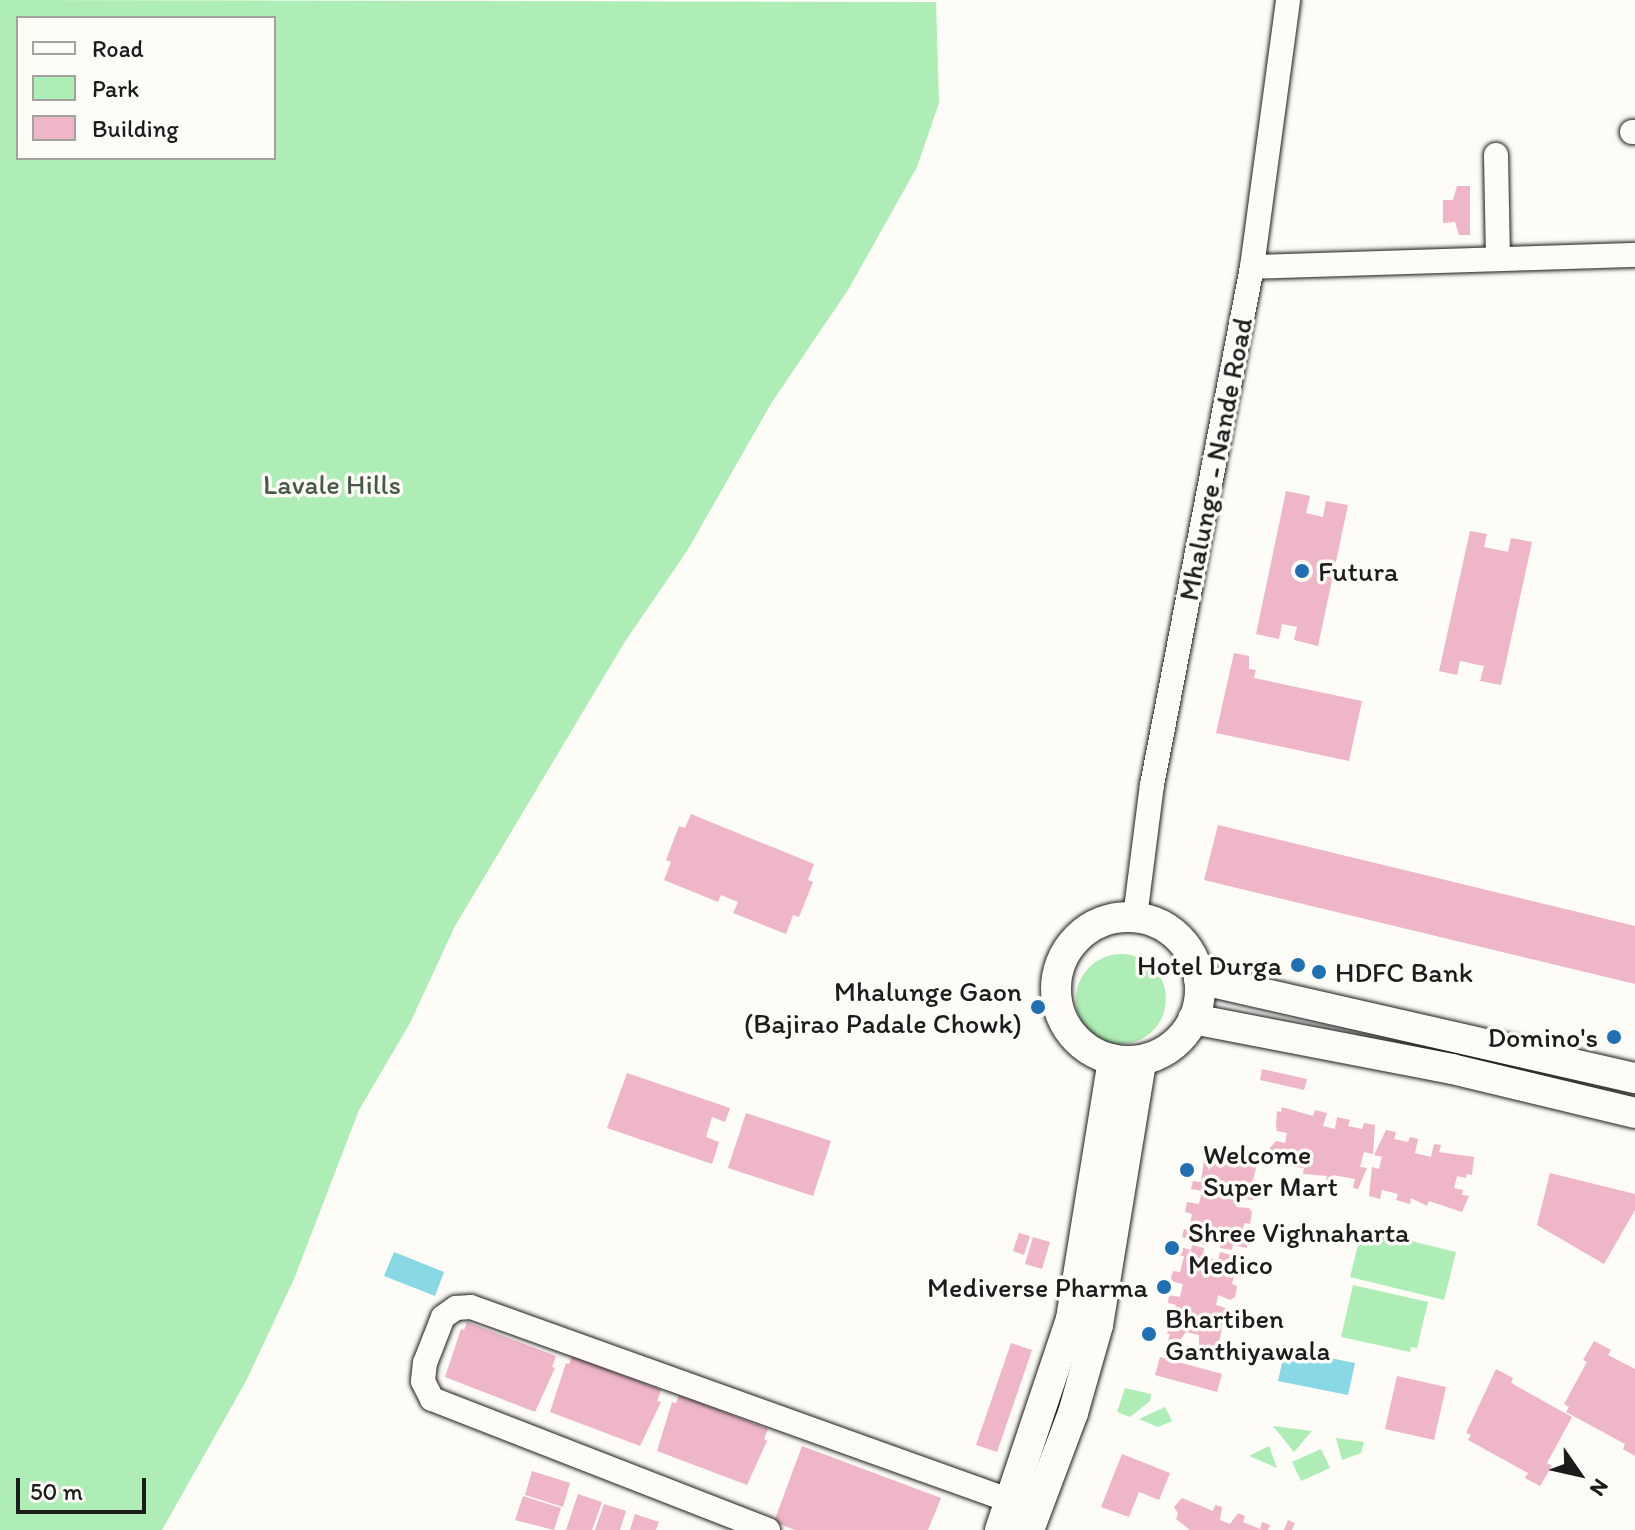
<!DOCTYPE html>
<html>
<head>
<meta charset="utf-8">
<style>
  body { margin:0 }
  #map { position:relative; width:1635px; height:1530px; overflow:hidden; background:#fdfcf7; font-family:Itim,sans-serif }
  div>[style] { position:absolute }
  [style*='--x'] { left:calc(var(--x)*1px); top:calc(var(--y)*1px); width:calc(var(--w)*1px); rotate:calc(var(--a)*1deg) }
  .green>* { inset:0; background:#aeeeb6 }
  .round { border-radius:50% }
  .water>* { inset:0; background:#89d8e6 }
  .building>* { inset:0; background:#efb6ca }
  .roads { filter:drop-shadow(0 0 2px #1c1c1c) drop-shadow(0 0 2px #1c1c1c) }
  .minor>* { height:24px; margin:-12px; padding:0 12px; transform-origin:12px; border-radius:12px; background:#fdfcf7 }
  .major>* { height:30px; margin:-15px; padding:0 15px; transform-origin:15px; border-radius:15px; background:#fdfcf7 }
  .major>.ring { margin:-15px; padding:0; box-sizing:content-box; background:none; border:30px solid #fdfcf7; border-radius:50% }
  .dots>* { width:22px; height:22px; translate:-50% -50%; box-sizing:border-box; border:4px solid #fdfcf7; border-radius:50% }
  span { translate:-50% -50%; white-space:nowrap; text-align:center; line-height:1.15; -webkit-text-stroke:7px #fdfcf7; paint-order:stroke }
  .street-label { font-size:28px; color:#1c1c1c }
  .park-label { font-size:28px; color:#485b4a }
  .poi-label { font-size:28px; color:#1c1c1c }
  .left { translate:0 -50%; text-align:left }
  .right { translate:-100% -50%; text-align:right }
  .legend { position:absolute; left:16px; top:16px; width:260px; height:144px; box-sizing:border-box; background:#fdfcf7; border:2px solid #a3a29f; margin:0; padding:10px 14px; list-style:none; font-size:24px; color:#1c1c1c }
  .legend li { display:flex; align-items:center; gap:16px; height:40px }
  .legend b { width:40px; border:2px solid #a3a29f }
  .north { position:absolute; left:1539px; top:1434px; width:80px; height:80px; -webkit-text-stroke:6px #fdfcf7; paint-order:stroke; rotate:124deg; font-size:22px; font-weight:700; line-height:32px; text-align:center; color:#1c1c1c }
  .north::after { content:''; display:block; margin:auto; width:28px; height:36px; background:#1c1c1c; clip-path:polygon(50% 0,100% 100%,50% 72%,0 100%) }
  .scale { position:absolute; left:16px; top:1478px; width:130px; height:36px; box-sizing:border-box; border:4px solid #1c1c1c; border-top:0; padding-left:10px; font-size:24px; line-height:28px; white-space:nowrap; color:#1c1c1c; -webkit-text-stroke:6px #fdfcf7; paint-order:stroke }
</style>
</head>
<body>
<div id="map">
  <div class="green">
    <div style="clip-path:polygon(evenodd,0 0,936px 2px,939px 103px,917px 167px,848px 290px,772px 402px,687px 551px,624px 643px,455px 926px,410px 1023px,359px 1110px,294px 1279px,246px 1381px,162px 1530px,0 1530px,0 0,18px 18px,274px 18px,274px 158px,18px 158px,18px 18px)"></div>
    <div class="round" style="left:1076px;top:954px;width:90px;height:90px"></div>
    <div style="clip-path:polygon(1362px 1229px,1456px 1252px,1444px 1300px,1350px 1277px)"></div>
    <div style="clip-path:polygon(1353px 1285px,1428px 1302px,1417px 1348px,1411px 1347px,1410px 1352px,1341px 1337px)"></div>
    <div style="clip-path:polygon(1125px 1388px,1151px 1394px,1150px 1401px,1130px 1417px,1117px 1412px)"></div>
    <div style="clip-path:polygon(1165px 1407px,1172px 1421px,1158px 1427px,1139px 1419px)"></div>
    <div style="clip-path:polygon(1273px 1426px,1312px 1431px,1294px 1452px)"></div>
    <div style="clip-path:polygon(1336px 1438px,1364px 1442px,1361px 1453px,1342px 1460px)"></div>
    <div style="clip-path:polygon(1269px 1446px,1277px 1468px,1249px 1456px)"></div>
    <div style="clip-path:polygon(1321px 1449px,1330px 1468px,1301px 1481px,1292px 1462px)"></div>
  </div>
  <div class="water">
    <div style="clip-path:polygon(394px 1252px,444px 1272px,435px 1296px,384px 1276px)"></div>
    <div style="clip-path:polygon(1285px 1349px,1355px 1363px,1348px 1395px,1278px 1381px)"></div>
  </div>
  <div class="building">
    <div style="clip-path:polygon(1457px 186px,1470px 186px,1470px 235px,1459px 235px,1455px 222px,1443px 223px,1443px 200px,1453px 200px)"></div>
    <div style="clip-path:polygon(1286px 491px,1310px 496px,1306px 513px,1323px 517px,1326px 501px,1348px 505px,1318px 646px,1294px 640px,1297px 627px,1282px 624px,1279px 639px,1256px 634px)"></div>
    <div style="clip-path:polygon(1470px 531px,1487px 534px,1484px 547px,1508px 552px,1511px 538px,1532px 542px,1501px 685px,1480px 681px,1484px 666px,1460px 661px,1457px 675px,1439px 671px)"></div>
    <div style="clip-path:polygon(1234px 653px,1249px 656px,1249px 669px,1256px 670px,1254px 678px,1362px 701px,1349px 761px,1216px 733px)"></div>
    <div style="clip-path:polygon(691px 814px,814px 864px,808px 880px,813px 882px,799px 917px,793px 915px,786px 934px,733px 913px,738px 902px,721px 895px,718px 902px,664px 880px,671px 862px,666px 860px,679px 826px,685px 828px)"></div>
    <div style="clip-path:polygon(1218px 825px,1635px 926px,1635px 984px,1204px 880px)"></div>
    <div style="clip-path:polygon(1262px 1069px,1307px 1079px,1304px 1090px,1260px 1080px)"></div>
    <div style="clip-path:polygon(627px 1073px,730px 1108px,725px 1122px,712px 1117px,706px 1137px,719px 1142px,712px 1164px,607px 1128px)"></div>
    <div style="clip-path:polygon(1282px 1107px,1313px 1116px,1315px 1110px,1327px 1113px,1323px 1126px,1335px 1129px,1337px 1117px,1350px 1120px,1348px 1126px,1362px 1129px,1364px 1123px,1375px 1125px,1373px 1154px,1364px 1152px,1360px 1167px,1367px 1168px,1358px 1189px,1353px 1188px,1355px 1179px,1333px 1175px,1332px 1181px,1326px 1180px,1327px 1176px,1303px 1174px,1304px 1168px,1273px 1164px,1274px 1158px,1267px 1156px,1269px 1149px,1276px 1141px,1285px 1143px,1287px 1133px,1277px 1131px,1276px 1126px,1277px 1111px,1281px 1112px)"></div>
    <div style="clip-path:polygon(746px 1113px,831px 1141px,813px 1196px,728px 1168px)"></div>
    <div style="clip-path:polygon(1386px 1130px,1396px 1132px,1394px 1139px,1408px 1142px,1410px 1137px,1418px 1139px,1415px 1153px,1431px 1157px,1434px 1144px,1441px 1145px,1439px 1152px,1474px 1157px,1472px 1175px,1467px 1174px,1466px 1178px,1457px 1176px,1454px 1188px,1463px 1190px,1462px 1195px,1469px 1196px,1462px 1212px,1429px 1201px,1427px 1206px,1411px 1198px,1410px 1204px,1396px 1200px,1398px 1194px,1382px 1190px,1380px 1199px,1369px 1196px,1372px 1167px,1379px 1169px,1382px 1157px,1374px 1155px)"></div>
    <div style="clip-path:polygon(1209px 1146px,1219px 1148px,1221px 1161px,1235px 1164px,1242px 1149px,1259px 1156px,1251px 1188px,1256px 1189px,1253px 1200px,1238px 1198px,1236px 1207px,1249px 1208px,1252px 1212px,1250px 1224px,1244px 1223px,1242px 1236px,1248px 1238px,1247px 1248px,1233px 1245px,1232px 1250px,1220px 1248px,1222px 1240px,1206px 1237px,1204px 1245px,1182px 1237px,1184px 1229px,1189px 1230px,1192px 1214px,1185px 1212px,1187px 1202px,1199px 1204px,1202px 1191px,1191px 1189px,1193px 1181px,1201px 1182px,1205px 1152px,1208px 1153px)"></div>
    <div style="clip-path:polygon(1550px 1173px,1635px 1194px,1635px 1210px,1604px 1264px,1537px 1225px)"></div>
    <div style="clip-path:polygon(1019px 1233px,1030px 1236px,1024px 1255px,1013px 1251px)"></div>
    <div style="clip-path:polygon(1033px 1237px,1050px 1242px,1042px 1269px,1025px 1264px)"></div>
    <div style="clip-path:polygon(1192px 1245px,1204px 1248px,1203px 1256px,1218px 1260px,1220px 1252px,1231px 1255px,1230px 1260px,1244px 1263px,1241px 1273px,1235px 1271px,1232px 1284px,1237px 1286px,1235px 1297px,1230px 1300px,1218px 1295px,1216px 1305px,1231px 1310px,1228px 1320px,1223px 1319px,1218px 1352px,1213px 1351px,1213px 1354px,1199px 1351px,1199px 1335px,1186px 1332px,1178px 1343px,1168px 1341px,1170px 1334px,1167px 1334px,1176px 1305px,1168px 1303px,1169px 1295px,1180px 1297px,1183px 1284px,1170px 1281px,1173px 1271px,1180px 1272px,1184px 1256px,1178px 1255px,1180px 1247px,1191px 1250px)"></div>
    <div style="clip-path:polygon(467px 1322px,556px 1356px,552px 1367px,555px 1368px,535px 1412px,445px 1377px,461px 1329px,464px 1330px)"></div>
    <div style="clip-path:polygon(1594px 1341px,1611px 1350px,1608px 1355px,1635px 1369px,1635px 1456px,1623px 1449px,1625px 1444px,1566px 1412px,1569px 1407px,1564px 1404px,1587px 1362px,1583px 1360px)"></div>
    <div style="clip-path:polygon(1011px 1343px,1032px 1350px,997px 1452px,976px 1445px)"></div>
    <div style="clip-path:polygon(572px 1356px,661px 1390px,657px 1401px,661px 1402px,640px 1446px,550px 1412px,566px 1363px,569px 1364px)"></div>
    <div style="clip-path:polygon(1160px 1357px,1222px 1374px,1217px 1392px,1155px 1375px)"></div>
    <div style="clip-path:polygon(1496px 1369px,1513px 1378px,1511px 1383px,1572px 1417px,1547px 1463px,1552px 1466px,1540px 1486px,1525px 1478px,1528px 1473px,1468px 1440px,1471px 1435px,1466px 1433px)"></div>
    <div style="clip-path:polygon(1397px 1376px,1446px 1387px,1434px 1440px,1385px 1429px)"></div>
    <div style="clip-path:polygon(679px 1395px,768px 1429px,764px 1439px,767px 1441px,747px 1485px,657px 1451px,672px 1402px,676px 1403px)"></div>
    <div style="clip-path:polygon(802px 1446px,941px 1498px,928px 1530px,795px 1530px,774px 1522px)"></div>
    <div style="clip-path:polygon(1122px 1454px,1170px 1473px,1159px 1500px,1139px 1492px,1129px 1517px,1101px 1507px)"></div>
    <div style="clip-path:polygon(532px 1471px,570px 1483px,563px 1507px,525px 1495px)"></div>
    <div style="clip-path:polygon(578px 1494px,602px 1502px,592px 1530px,566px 1530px)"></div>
    <div style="clip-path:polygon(523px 1496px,561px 1508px,554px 1530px,515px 1520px)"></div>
    <div style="clip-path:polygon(1182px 1498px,1213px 1511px,1215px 1505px,1222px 1507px,1220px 1520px,1230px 1524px,1238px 1513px,1245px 1516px,1243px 1522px,1260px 1529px,1262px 1522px,1270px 1525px,1268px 1530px,1190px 1530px,1176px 1519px,1178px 1513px,1174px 1507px)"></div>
    <div style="clip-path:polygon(604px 1504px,626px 1511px,620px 1530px,595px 1530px)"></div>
    <div style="clip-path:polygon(635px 1514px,659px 1522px,656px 1530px,630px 1530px)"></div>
    <div style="clip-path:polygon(1288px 1520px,1295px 1523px,1292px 1530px,1284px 1530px)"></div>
  </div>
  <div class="roads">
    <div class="minor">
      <div style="--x:1632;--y:132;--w:3;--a:0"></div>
      <div style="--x:1496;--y:155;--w:104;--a:88.9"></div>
      <div style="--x:1252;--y:267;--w:383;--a:-1.8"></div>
      <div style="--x:1135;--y:917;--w:133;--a:-82.7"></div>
      <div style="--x:1152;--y:785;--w:528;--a:-79.07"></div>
      <div style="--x:1252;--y:267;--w:269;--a:-82.3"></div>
      <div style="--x:768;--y:1530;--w:361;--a:-158.7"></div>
      <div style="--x:432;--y:1399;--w:20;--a:-117"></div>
      <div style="--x:423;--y:1381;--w:18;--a:-84"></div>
      <div style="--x:425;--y:1363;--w:49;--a:-68.6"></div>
      <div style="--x:443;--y:1317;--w:16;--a:-35"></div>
      <div style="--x:456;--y:1308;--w:15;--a:-4"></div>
      <div style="--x:471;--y:1307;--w:574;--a:19.76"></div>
    </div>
    <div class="major">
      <div class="ring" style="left:1056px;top:917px;width:114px;height:114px"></div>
      <div style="--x:1199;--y:979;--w:447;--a:12.8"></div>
      <div style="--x:1193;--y:1019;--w:264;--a:10.9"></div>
      <div style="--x:1452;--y:1069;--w:188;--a:13.5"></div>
      <div style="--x:1000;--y:1530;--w:223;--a:-71.4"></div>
      <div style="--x:1071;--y:1319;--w:263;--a:-80.8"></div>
      <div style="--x:1029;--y:1530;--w:125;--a:-69.4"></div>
      <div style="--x:1073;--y:1413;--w:91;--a:-74.1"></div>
      <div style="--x:1098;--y:1325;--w:266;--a:-80.7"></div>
    </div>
  </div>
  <div class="dots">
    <div style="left:1302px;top:571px;background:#1f6fb2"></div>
    <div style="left:1298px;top:965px;background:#1f6fb2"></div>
    <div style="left:1319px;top:972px;background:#1f6fb2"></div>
    <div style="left:1038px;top:1007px;background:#1f6fb2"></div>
    <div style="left:1614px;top:1037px;background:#1f6fb2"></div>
    <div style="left:1187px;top:1170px;background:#1f6fb2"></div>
    <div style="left:1172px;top:1248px;background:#1f6fb2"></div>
    <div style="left:1164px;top:1287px;background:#1f6fb2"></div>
    <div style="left:1149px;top:1334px;background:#1f6fb2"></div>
  </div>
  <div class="street-label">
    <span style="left:1215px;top:459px;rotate:-79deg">Mhalunge - Nande Road</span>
  </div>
  <div class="park-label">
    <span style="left:332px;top:484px">Lavale Hills</span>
  </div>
  <div class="poi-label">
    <span class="left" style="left:1318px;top:571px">Futura</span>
    <span class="right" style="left:1282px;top:965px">Hotel Durga</span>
    <span class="left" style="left:1335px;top:972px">HDFC Bank</span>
    <span class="right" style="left:1022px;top:1007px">Mhalunge Gaon<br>(Bajirao Padale Chowk)</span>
    <span class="right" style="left:1598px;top:1037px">Domino's</span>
    <span class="left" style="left:1203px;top:1170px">Welcome<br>Super Mart</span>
    <span class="left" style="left:1188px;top:1248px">Shree Vighnaharta<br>Medico</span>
    <span class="right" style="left:1148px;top:1287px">Mediverse Pharma</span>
    <span class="left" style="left:1165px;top:1334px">Bhartiben<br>Ganthiyawala</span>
  </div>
  <ul class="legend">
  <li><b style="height:10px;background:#fdfcf7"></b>Road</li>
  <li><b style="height:22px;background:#aeeeb6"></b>Park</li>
  <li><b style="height:22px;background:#efb6ca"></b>Building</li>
  </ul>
  <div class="north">N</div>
  <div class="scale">50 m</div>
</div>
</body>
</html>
